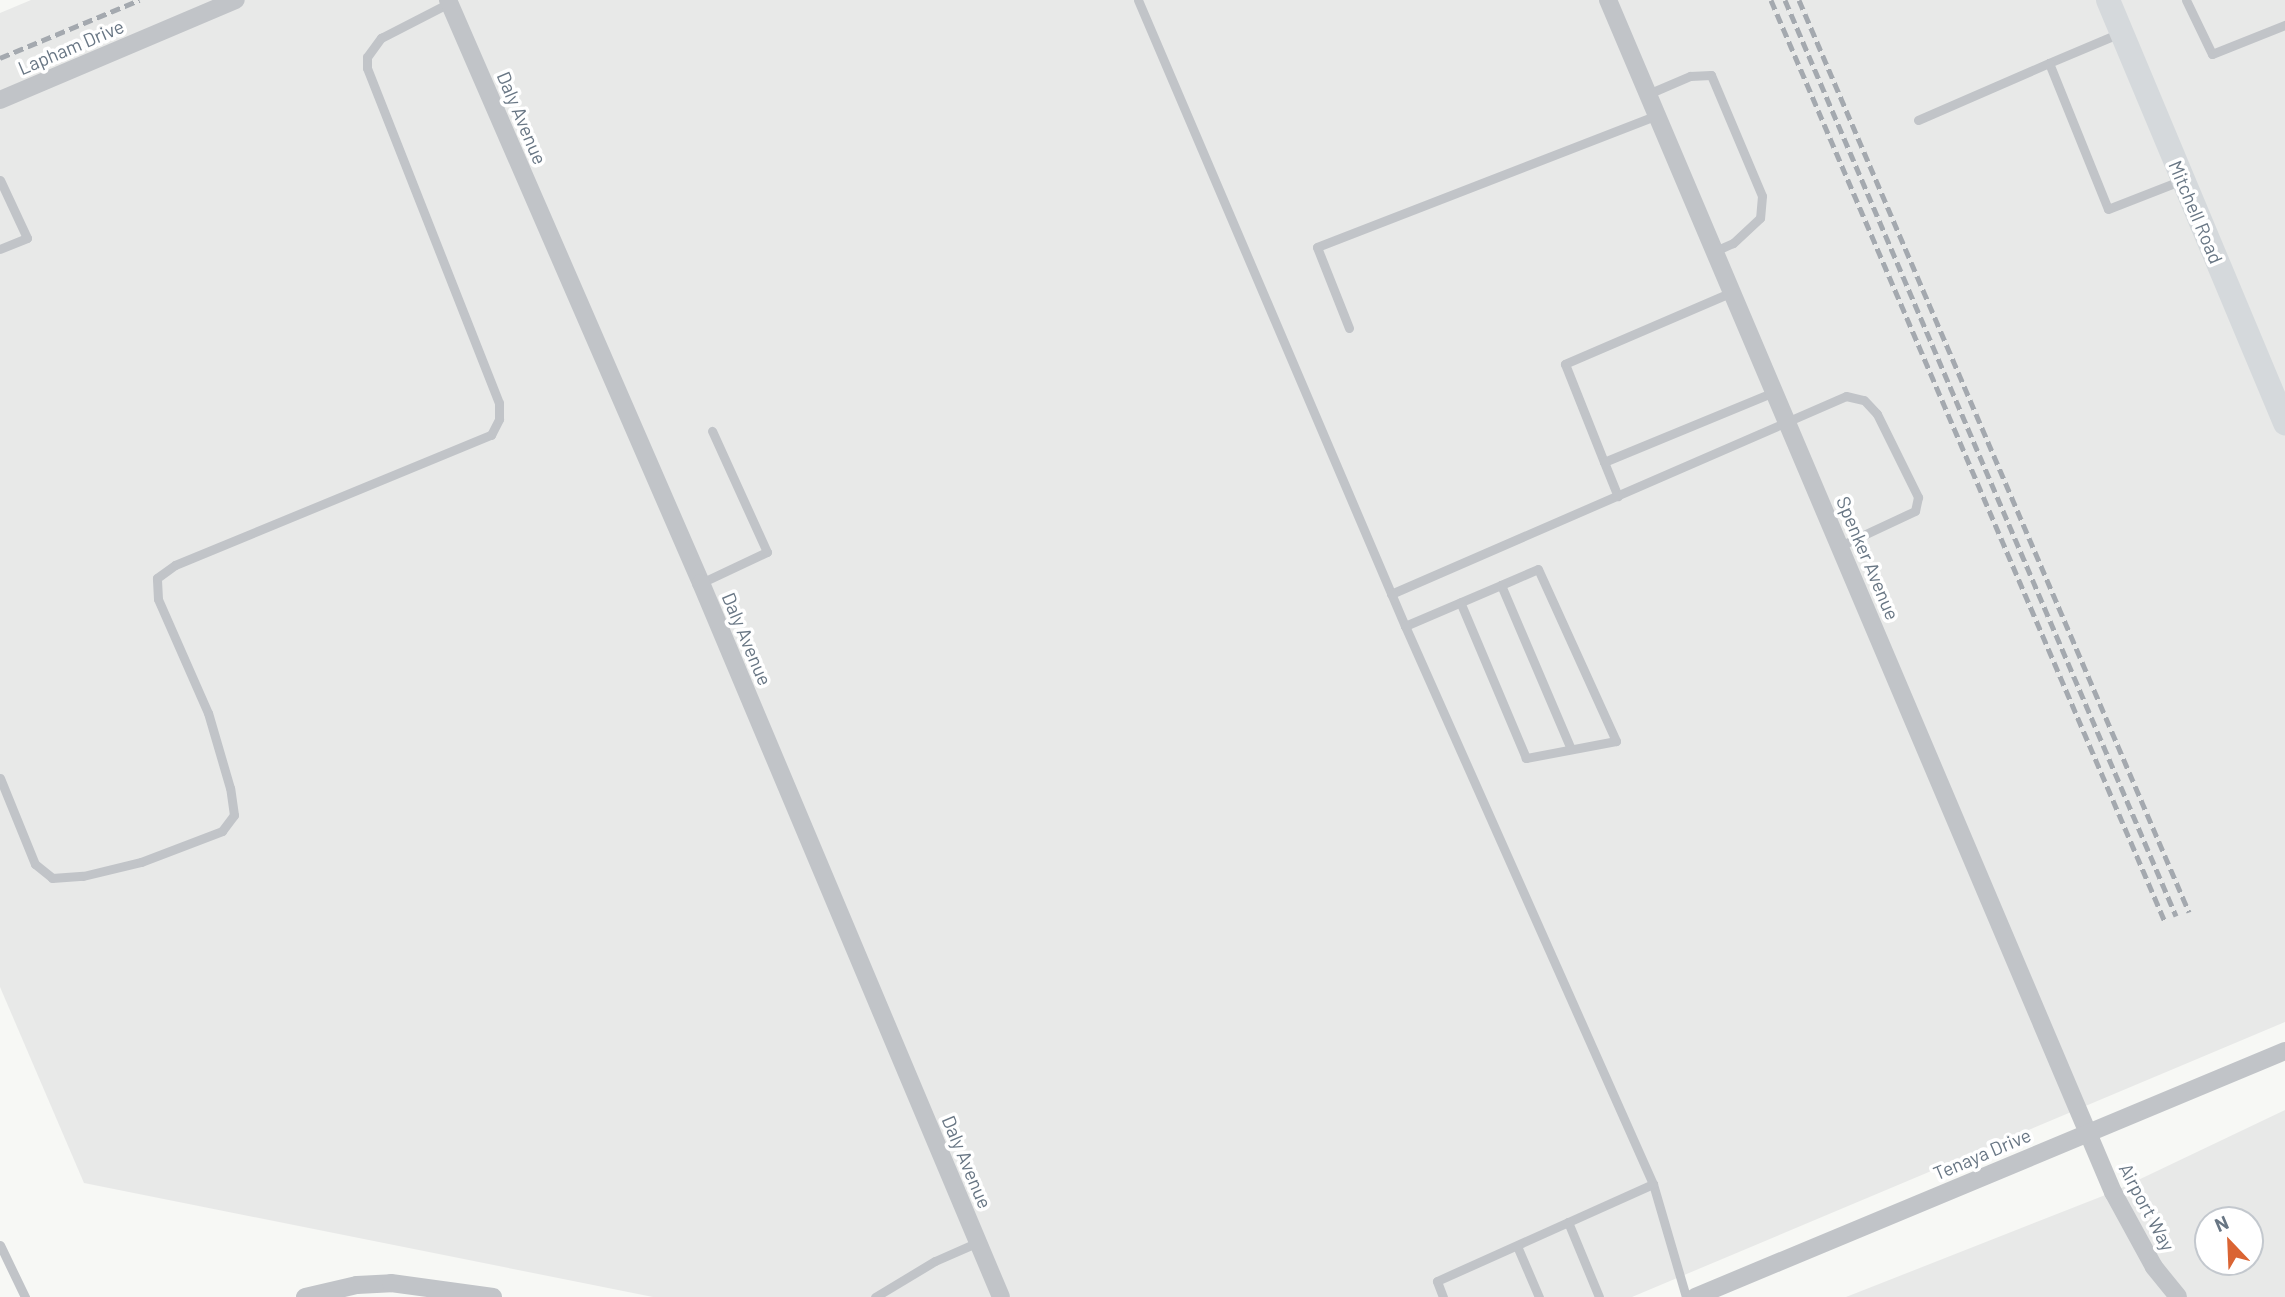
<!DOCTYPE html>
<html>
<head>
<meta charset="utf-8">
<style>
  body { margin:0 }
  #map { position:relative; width:2285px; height:1297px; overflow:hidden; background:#f7f8f5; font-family:Barlow,sans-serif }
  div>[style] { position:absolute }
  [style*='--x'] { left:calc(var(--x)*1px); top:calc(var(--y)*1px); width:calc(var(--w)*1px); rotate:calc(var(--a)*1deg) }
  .built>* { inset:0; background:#e8e9e8 }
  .lane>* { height:9px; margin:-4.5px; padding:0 4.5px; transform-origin:4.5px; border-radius:4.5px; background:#c1c4c8 }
  .street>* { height:18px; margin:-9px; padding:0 9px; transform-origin:9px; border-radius:9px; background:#c1c4c8 }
  .secondary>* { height:24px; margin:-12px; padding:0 12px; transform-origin:12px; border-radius:12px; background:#d5d9dc }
  .rail>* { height:5px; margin-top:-2.5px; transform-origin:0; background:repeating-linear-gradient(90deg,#a4a9af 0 10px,transparent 0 15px) }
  span { translate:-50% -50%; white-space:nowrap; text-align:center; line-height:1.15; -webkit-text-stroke:7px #fff; paint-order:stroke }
  .street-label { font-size:19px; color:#687684 }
  .north { position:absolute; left:2194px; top:1206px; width:70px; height:70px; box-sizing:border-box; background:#fff; border:2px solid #c3c8ce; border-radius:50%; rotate:337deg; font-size:19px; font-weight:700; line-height:28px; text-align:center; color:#687684 }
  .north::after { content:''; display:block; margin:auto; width:24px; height:32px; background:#da6433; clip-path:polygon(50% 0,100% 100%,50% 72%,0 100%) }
</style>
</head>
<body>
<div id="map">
  <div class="built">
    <div style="clip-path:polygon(31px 0,2285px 0,2285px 1022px,1632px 1297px,653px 1297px,84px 1183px,0 987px,0 13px)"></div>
    <div style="clip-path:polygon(evenodd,2285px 1110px,2285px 1297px,1846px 1297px,2113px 1192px,2285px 1110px,2208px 1220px,2250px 1220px,2250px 1262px,2208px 1262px,2208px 1220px)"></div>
  </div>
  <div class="lane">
    <div style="--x:1138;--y:0;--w:681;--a:66.9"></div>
    <div style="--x:2186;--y:0;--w:60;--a:64.3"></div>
    <div style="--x:2212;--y:54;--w:79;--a:-21.7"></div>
    <div style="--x:2120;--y:33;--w:77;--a:157.1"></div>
    <div style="--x:2049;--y:63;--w:157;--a:68"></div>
    <div style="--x:2108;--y:209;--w:77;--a:-21.3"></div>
    <div style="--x:1648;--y:94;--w:46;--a:-23.2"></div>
    <div style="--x:1690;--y:76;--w:21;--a:-3"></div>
    <div style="--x:1711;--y:75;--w:131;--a:67.1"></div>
    <div style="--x:1762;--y:196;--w:22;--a:95"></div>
    <div style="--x:1760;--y:218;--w:37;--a:137"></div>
    <div style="--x:1733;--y:243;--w:20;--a:156"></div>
    <div style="--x:1918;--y:120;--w:143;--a:-23.5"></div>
    <div style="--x:0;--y:180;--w:64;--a:65"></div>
    <div style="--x:27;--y:238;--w:29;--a:158"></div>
    <div style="--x:1732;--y:292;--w:182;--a:156.7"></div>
    <div style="--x:1565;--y:364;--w:105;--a:68.3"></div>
    <div style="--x:1604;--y:462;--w:184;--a:-22.4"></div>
    <div style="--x:1349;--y:328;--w:87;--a:-111.6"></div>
    <div style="--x:1317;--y:247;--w:365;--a:-21.2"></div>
    <div style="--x:1604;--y:462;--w:37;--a:68"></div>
    <div style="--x:701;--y:583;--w:73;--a:-25.2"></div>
    <div style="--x:767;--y:552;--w:133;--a:-114.4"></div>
    <div style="--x:1501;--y:585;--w:178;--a:66.9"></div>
    <div style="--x:1391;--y:594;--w:496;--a:-23.5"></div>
    <div style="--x:1846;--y:396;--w:18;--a:13"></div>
    <div style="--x:1864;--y:400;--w:19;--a:47"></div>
    <div style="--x:1877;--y:414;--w:93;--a:63.7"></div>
    <div style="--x:1918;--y:497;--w:14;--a:102"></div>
    <div style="--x:1915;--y:511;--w:83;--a:155"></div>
    <div style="--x:0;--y:778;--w:93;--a:67.9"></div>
    <div style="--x:35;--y:864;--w:22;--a:39"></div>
    <div style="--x:52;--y:878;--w:31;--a:-4"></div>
    <div style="--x:83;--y:876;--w:60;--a:-13.6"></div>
    <div style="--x:141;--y:862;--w:87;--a:-20.9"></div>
    <div style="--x:222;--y:831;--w:20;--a:-53"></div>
    <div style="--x:234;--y:815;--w:27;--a:-98"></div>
    <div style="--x:230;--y:788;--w:78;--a:-106.3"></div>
    <div style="--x:208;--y:713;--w:124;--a:-113.7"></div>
    <div style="--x:158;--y:599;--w:21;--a:-93"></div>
    <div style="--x:157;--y:578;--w:22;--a:-36"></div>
    <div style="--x:175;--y:565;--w:342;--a:-22.4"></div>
    <div style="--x:491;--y:435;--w:18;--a:-63"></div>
    <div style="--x:499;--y:419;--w:16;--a:-90"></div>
    <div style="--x:499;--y:403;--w:360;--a:-111.5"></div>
    <div style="--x:367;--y:68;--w:11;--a:-90"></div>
    <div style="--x:367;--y:57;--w:24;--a:-54"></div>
    <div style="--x:381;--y:38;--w:76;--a:-27.2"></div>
    <div style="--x:1653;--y:1184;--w:118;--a:73.7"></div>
    <div style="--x:1568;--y:1222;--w:81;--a:67.5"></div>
    <div style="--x:0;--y:1245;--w:58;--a:64.3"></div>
    <div style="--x:1517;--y:1246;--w:56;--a:66.7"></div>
    <div style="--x:875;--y:1297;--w:70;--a:-31"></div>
    <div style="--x:935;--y:1261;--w:47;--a:-23.8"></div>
    <div style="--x:1443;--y:1297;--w:17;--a:-111"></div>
    <div style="--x:1437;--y:1281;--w:237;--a:-24.2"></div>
    <div style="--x:1653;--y:1184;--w:611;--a:-113.96"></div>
    <div style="--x:1405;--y:626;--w:104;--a:-23.1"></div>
    <div style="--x:1501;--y:585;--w:40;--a:-23.4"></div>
    <div style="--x:1538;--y:569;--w:189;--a:65.6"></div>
    <div style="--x:1616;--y:741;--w:92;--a:169.3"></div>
    <div style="--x:1526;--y:758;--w:169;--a:-112.9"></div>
  </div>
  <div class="street">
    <div style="--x:448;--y:0;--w:636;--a:66.54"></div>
    <div style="--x:701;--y:583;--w:774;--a:67.21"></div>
    <div style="--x:1608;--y:0;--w:1295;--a:67.04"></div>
    <div style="--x:2113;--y:1192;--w:85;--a:61.3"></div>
    <div style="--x:2154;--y:1267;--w:38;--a:51"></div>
    <div style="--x:0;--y:100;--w:256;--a:-23"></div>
    <div style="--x:305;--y:1297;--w:53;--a:-13"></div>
    <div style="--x:357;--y:1285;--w:34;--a:-3"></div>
    <div style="--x:391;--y:1283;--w:103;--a:7.8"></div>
    <div style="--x:1695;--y:1297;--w:639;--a:-22.63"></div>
  </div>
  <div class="secondary">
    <div style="--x:2108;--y:0;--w:459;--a:67.3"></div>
  </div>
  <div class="rail">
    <div style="--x:1771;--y:0;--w:1003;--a:66.86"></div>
    <div style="--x:1785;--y:0;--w:996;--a:66.88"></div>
    <div style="--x:1799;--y:0;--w:992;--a:66.85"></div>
    <div style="--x:0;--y:58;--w:151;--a:-22.6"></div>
  </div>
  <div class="street-label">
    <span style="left:71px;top:47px;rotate:-23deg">Lapham Drive</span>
    <span style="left:522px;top:118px;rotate:67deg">Daly Avenue</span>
    <span style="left:2196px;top:212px;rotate:67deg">Mitchell Road</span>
    <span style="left:1868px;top:558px;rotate:67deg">Spenker Avenue</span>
    <span style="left:747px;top:639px;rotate:67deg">Daly Avenue</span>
    <span style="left:1982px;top:1154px;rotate:-23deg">Tenaya Drive</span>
    <span style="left:967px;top:1162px;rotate:67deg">Daly Avenue</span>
    <span style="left:2147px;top:1207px;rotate:62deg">Airport Way</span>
  </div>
  <div class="north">N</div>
</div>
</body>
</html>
